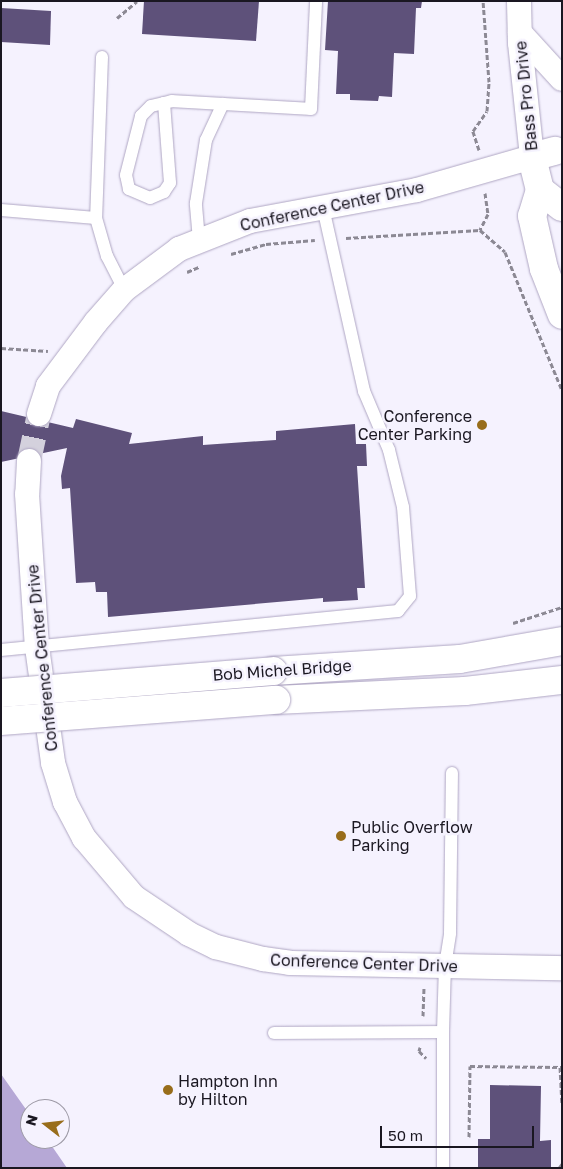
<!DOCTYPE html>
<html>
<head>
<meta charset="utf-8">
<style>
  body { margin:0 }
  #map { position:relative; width:563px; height:1169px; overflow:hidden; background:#f5f2fe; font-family:"Golos Text",sans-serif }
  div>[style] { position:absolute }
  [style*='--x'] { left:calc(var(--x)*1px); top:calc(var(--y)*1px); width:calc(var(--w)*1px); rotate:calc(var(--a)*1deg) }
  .water>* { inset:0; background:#b6a8d6 }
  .building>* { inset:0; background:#5e517a }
  .minor-tunnel>* { height:24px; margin-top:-12px; transform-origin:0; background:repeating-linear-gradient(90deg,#d4d1dd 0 24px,transparent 0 36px) }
  .path>* { height:3px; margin-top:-1.5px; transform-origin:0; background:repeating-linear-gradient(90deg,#8c8994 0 5px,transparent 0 7.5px) }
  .roads { filter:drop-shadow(0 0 1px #afa6c3) drop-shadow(0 0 1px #afa6c3) }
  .service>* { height:12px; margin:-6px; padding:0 6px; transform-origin:6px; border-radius:6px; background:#fff }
  .minor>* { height:24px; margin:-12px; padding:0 12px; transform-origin:12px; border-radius:12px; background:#fff }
  .secondary>* { height:28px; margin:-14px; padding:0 14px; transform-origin:14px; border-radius:14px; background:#fff }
  .primary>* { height:28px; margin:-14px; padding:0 14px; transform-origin:14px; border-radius:14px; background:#fff }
  .bridges { filter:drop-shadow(0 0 1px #afa6c3) drop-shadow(0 0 1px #afa6c3) }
  .primary-bridge>* { height:28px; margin:-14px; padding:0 14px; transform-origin:14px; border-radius:14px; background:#fff }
  .dots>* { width:14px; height:14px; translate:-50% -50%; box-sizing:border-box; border:2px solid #f5f2fe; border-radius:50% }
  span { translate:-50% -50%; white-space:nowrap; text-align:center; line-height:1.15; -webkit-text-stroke:5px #f5f2fe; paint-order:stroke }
  .street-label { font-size:16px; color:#1a1721 }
  .poi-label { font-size:16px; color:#1a1721 }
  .right { translate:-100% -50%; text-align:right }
  .left { translate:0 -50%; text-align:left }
  .frame { position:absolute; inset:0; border:2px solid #1a1721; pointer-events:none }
  .north { position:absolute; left:20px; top:1099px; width:50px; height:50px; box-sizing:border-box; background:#f5f2fe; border:1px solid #9d9aa6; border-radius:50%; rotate:286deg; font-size:14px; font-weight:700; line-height:20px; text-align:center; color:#1a1721 }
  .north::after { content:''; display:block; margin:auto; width:18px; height:22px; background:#986d1b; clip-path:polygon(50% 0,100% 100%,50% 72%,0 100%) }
  .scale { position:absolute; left:380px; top:1126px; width:154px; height:22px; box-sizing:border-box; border:2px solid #1a1721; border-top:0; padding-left:6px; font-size:15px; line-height:18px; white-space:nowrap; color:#1a1721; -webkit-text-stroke:4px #f5f2fe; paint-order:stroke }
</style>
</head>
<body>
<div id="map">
  <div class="water">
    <div style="clip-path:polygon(1px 1074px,30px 1115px,30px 1139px,47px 1139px,67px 1168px,1px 1168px)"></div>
  </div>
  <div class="building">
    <div style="clip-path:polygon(144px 1px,259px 1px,256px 41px,142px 34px)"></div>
    <div style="clip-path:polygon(328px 1px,422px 1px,421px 8px,416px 8px,414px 54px,394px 53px,392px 97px,379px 96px,378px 101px,350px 100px,350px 94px,336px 94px,338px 51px,325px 50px)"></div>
    <div style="clip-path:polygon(1px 8px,51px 11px,50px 45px,1px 42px)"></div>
    <div style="clip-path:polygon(1px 411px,73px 428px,76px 419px,132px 433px,129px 444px,203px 436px,203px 445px,276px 440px,276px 431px,355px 424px,356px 444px,366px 444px,367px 466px,357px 466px,365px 588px,357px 588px,358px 600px,323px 602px,323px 598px,108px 617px,107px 592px,96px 592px,95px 582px,76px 583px,70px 488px,62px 489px,61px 476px,67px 448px,1px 462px)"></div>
    <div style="clip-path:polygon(490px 1085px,541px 1086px,540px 1141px,551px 1140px,551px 1168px,478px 1168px,478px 1139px,490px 1139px)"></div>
  </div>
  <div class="minor-tunnel">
    <div style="--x:29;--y:461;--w:48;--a:-78"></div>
  </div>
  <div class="path">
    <div style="--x:117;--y:18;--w:26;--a:-40"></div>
    <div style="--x:479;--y:150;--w:20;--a:-108"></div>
    <div style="--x:473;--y:131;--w:24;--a:-55"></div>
    <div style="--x:487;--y:111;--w:29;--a:-86"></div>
    <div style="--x:489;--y:82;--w:81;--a:-94.2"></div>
    <div style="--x:485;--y:193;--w:21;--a:82"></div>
    <div style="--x:488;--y:214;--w:18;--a:117"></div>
    <div style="--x:480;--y:230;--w:33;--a:41"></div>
    <div style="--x:505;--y:252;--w:149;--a:67.6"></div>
    <div style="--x:346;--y:238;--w:134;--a:-3.4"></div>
    <div style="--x:231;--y:254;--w:36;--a:-16"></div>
    <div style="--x:266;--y:244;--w:49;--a:-4.7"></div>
    <div style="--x:187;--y:272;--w:13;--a:-23"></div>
    <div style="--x:1;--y:348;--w:47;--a:3.7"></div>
    <div style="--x:513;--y:623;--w:52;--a:-18.1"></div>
    <div style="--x:423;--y:1016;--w:28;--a:-88"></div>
    <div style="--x:420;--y:1047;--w:4;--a:104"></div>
    <div style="--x:419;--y:1051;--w:10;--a:45"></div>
    <div style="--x:560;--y:1067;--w:36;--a:87"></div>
    <div style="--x:469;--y:1137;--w:71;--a:-89.2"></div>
    <div style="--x:470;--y:1066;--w:92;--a:0.6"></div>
    <div style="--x:559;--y:1168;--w:5;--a:-53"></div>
  </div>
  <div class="roads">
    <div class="service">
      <div style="--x:102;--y:57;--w:161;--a:92.1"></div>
      <div style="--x:96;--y:218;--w:40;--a:74"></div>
      <div style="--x:107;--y:256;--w:38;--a:63"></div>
      <div style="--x:164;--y:103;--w:80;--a:85.7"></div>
      <div style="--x:170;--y:183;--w:11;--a:124"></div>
      <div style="--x:164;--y:192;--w:15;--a:157"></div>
      <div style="--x:150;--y:198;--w:23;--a:-157"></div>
      <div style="--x:129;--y:189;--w:14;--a:-102"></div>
      <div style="--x:126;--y:175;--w:61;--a:-75.7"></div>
      <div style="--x:141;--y:116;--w:14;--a:-45"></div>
      <div style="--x:151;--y:106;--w:13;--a:-13"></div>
      <div style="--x:164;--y:103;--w:8;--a:-14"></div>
      <div style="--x:172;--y:101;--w:139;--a:3.3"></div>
      <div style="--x:311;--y:109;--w:108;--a:-87.3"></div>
      <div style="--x:1;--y:210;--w:95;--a:4.8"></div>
      <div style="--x:199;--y:240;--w:37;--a:-95"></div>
      <div style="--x:196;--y:203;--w:64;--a:-81"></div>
      <div style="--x:206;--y:140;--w:40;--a:-65"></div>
      <div style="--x:1;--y:650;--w:399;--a:-5.6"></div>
      <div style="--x:398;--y:611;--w:19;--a:-51"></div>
      <div style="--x:410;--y:596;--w:89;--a:-94.5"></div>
      <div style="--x:403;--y:507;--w:59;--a:-103.8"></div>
      <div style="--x:389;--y:450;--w:64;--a:-113"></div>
      <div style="--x:364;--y:391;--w:189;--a:-102.6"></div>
      <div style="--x:274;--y:1033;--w:169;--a:-0.3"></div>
      <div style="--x:443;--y:1168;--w:136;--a:-90"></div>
      <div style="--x:443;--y:1032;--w:66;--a:-88.3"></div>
      <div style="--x:445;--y:966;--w:33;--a:-81"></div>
      <div style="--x:450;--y:933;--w:160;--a:-89.3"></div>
    </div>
    <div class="minor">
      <div style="--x:520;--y:33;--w:62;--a:47.6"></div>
      <div style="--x:39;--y:414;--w:29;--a:-72"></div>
      <div style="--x:48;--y:386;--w:80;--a:-53.1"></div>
      <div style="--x:96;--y:322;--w:43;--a:-48.8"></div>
      <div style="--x:124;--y:290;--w:69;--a:-36.7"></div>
      <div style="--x:179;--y:249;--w:76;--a:-21.5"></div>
      <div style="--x:250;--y:221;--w:170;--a:-10.5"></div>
      <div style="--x:417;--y:190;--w:120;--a:-16"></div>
      <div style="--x:532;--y:157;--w:115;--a:-96"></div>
      <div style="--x:520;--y:43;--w:42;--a:-91.4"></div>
      <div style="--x:29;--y:461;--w:33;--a:93"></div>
      <div style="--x:27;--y:494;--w:153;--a:86.3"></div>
      <div style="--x:37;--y:647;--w:117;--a:82.1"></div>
      <div style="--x:53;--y:763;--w:41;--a:72.9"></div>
      <div style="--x:65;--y:802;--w:41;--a:62.2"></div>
      <div style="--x:84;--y:838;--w:77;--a:49.7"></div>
      <div style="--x:134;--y:897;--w:66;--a:33.9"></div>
      <div style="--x:189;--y:934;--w:30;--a:26"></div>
      <div style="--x:216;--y:947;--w:49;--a:14.3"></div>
      <div style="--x:263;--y:959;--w:27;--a:8"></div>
      <div style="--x:290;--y:963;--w:272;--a:1.1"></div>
    </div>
    <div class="secondary">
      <div style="--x:540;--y:190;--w:27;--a:107"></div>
      <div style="--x:532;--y:216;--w:54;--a:77.2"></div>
      <div style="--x:544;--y:269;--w:49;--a:68.6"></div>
      <div style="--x:540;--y:190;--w:34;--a:-104"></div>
      <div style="--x:532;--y:157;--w:24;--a:-15"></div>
      <div style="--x:540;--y:190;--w:28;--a:38"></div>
    </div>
    <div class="primary">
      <div style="--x:273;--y:671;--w:187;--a:-3.7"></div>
      <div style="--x:460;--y:659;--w:104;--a:-10"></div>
      <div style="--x:276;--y:700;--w:189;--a:-2.7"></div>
      <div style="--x:465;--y:691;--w:98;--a:-6.5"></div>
    </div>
  </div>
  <div class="bridges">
    <div class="primary-bridge">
      <div style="--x:1;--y:693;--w:273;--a:-4.6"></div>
      <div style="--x:1;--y:721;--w:276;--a:-4.4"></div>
    </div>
  </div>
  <div class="dots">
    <div style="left:482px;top:425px;background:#986d1b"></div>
    <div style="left:341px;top:836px;background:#986d1b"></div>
    <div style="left:168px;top:1090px;background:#986d1b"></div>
  </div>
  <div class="street-label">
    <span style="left:526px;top:96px;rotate:-96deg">Bass Pro Drive</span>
    <span style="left:332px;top:206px;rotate:-12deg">Conference Center Drive</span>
    <span style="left:42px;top:658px;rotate:-96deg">Conference Center Drive</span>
    <span style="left:282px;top:670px;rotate:-4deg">Bob Michel Bridge</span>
    <span style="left:364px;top:963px;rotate:2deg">Conference Center Drive</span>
  </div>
  <div class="poi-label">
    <span class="right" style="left:472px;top:425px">Conference<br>Center Parking</span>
    <span class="left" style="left:351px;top:836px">Public Overflow<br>Parking</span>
    <span class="left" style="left:178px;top:1090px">Hampton Inn<br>by Hilton</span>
  </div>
  <div class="frame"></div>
  <div class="north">N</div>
  <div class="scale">50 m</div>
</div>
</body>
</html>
